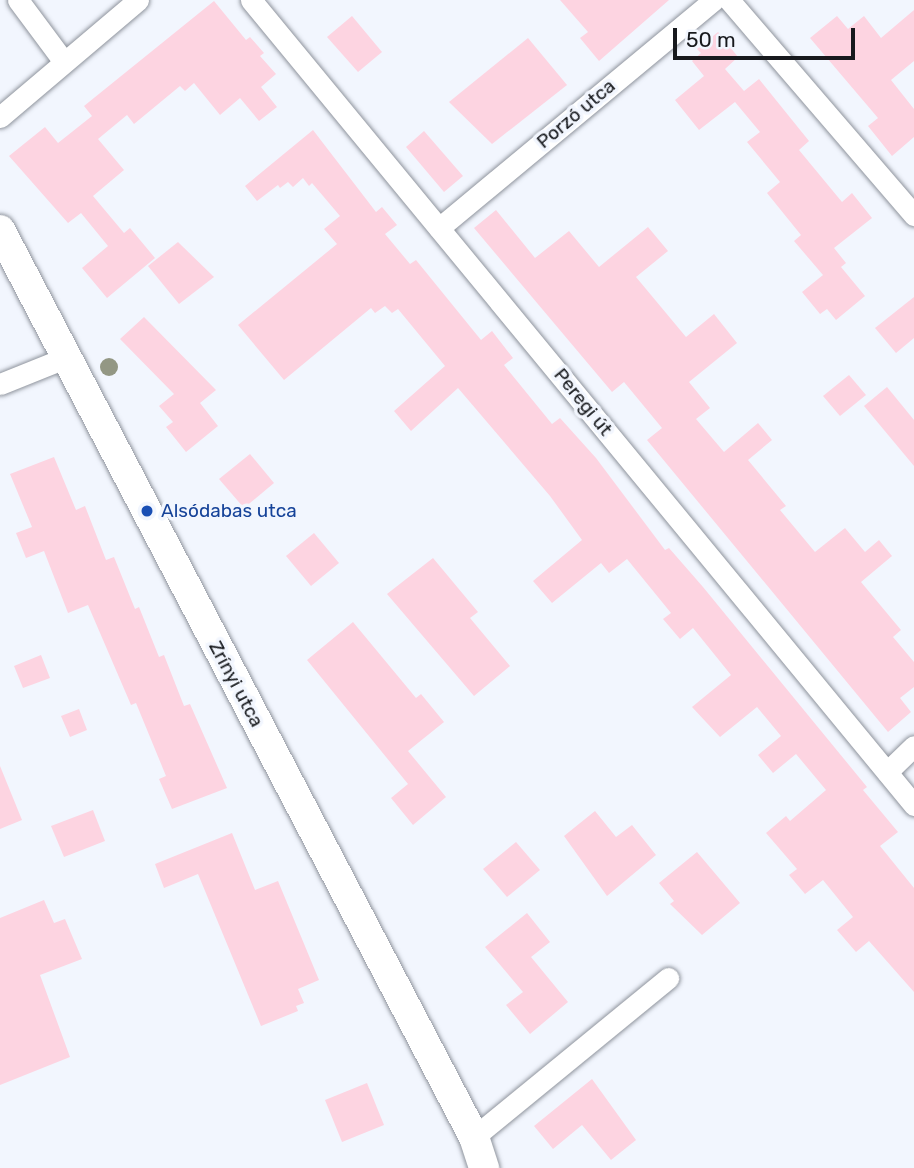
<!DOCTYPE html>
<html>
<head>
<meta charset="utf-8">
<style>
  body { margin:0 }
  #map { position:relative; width:914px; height:1168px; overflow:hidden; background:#f2f6fe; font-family:Rubik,sans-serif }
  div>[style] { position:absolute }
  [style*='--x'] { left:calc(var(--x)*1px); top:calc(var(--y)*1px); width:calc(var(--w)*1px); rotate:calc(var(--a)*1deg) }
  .building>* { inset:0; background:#fdd4e1 }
  .roads { filter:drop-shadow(0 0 2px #8f949d) drop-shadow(0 0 2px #8f949d) }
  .street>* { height:21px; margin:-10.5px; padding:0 10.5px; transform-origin:10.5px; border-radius:10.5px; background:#fff }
  .secondary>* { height:30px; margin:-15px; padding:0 15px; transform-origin:15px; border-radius:15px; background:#fff }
  .trees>* { width:18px; height:18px; margin:-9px; border-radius:50%; background:#939784 }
  .dots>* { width:19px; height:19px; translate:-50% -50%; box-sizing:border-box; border:4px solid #f2f6fe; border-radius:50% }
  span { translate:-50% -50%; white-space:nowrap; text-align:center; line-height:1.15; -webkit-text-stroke:7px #f2f6fe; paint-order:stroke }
  .street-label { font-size:19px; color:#17191d }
  .transit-label { font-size:19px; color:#164399 }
  .left { translate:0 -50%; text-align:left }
  .scale { position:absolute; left:673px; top:28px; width:182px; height:32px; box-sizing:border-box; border:4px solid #17191d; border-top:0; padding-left:9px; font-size:21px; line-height:24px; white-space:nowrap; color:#17191d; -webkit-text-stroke:5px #f2f6fe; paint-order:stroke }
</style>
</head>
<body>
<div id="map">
  <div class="building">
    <div style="clip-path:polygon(560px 0,669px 0,599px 61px,580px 38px,588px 32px)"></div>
    <div style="clip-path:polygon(214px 1px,246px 40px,250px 37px,264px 53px,260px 56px,276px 74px,261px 87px,277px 107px,259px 121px,240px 98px,220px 115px,194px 83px,185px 91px,180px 86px,134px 124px,127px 115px,98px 139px,124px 170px,93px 196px,124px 233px,130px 228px,155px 258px,107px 298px,82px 268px,108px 246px,81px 213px,68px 223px,9px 156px,45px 127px,58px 143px,92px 116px,84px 106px)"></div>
    <div style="clip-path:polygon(914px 10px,914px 61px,891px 80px,914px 109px,914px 137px,892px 156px,868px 126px,878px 118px,810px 38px,837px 16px,848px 29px,864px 16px,881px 38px)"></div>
    <div style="clip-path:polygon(352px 16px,382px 52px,358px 72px,327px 37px)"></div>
    <div style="clip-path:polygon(718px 32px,738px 57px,725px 69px,744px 91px,759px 79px,809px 141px,799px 150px,842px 202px,852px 193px,872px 218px,834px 248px,846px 263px,841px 267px,865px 296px,836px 320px,827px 309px,820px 314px,802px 292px,823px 275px,794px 241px,801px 235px,767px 193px,780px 182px,747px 142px,760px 132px,735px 102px,699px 130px,675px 100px,704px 76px,692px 61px,701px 53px,697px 49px)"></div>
    <div style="clip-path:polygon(528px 38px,567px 85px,492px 144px,449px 102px)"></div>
    <div style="clip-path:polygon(313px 130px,376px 212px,382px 207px,397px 225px,385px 234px,410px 264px,416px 260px,481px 340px,492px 331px,513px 358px,504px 365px,552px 424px,560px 418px,596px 458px,665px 550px,669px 548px,703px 587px,867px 787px,863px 790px,898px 832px,880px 846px,914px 888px,914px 992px,869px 941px,856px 952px,837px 930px,853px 917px,823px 880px,805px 894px,789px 875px,797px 869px,766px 833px,786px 816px,790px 821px,826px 790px,796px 754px,773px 773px,758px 755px,781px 736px,757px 707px,720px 737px,692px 707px,731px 675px,693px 628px,680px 639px,663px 619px,671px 613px,627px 559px,609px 573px,601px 563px,552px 603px,533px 581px,582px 540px,550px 496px,458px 388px,411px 431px,394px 411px,445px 366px,398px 309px,392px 313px,385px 306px,375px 313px,371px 308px,284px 380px,238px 325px,337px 244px,324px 229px,340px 216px,312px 183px,309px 186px,303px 178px,293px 187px,288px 182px,280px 188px,278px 185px,257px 201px,245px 186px)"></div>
    <div style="clip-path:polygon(424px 131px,463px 176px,444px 192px,406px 147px)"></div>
    <div style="clip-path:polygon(496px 210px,535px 258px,569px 231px,599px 267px,648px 227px,668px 251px,636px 277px,686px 337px,714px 314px,737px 343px,689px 382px,710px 408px,696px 419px,724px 452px,758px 423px,772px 440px,748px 460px,786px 506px,780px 510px,815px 552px,845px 528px,865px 552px,879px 540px,892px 556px,861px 582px,901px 630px,893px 637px,914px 662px,914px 687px,900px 698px,911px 712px,888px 732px,647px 440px,662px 428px,624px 382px,612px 392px,474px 228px)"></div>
    <div style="clip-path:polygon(178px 242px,214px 277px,179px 304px,148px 266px)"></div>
    <div style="clip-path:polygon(914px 297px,914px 338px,896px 353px,875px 328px)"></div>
    <div style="clip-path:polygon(144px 317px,216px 390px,200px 403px,218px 426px,186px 452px,166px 427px,173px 422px,159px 406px,174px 394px,120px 339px)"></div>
    <div style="clip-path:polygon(849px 375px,866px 395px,840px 416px,823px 396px)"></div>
    <div style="clip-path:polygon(887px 387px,914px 420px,914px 466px,864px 406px)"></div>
    <div style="clip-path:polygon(250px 454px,274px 483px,244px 508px,219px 479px)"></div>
    <div style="clip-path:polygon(54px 457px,76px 510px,85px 506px,106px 560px,114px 557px,135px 609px,139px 607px,159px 657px,164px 655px,184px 706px,190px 704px,227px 788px,172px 809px,159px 779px,166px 776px,136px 703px,131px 705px,88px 605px,68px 613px,44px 551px,26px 558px,16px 533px,32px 527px,10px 474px)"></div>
    <div style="clip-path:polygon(314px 533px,339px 563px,311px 586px,286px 556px)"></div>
    <div style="clip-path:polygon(433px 558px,478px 612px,470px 618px,510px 666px,474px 696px,387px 594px)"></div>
    <div style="clip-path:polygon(353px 622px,416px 698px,421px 694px,444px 722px,408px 751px,446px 797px,413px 825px,391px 798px,408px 784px,307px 660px)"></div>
    <div style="clip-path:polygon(41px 655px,50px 678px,23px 688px,14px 666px)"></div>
    <div style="clip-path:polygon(79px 709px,87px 730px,70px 737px,61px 716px)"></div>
    <div style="clip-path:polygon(0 766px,22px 820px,0 829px)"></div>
    <div style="clip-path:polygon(93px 810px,105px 841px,64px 857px,51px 826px)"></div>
    <div style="clip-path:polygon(595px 811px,616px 837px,632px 825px,656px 855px,607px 896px,564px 836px)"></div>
    <div style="clip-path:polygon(232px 833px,255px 890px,278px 881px,319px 980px,298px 989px,304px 1003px,296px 1006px,298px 1011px,261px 1026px,198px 874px,164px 888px,155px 864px)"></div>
    <div style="clip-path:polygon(516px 842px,540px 870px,507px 897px,483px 869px)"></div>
    <div style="clip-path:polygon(697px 852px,740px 903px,702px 935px,670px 904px,674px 901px,659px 883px)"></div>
    <div style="clip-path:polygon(44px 900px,54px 923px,65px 919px,82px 959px,40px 975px,70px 1057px,0 1085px,0 918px)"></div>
    <div style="clip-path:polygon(527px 913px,550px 942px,531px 957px,568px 1002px,530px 1034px,506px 1005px,523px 992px,485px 947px)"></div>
    <div style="clip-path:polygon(592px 1079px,636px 1140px,611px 1160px,582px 1125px,553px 1149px,534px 1126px)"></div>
    <div style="clip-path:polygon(367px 1083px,384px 1125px,342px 1142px,325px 1100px)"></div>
  </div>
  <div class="roads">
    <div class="street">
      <div style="--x:18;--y:0;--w:77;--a:53.4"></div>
      <div style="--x:251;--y:0;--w:1043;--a:50.53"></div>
      <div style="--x:729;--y:0;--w:284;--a:49.3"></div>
      <div style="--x:0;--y:117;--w:181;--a:-40.3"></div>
      <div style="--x:439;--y:228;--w:357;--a:-39.7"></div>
      <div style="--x:0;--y:384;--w:70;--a:-21.8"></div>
      <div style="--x:887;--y:772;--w:37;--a:-44"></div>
      <div style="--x:474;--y:1137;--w:251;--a:-39.3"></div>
    </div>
    <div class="secondary">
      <div style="--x:0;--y:230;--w:1023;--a:62.41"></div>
      <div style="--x:474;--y:1137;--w:33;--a:72"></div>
    </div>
  </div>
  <div class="trees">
    <div style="left:109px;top:367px"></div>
  </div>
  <div class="dots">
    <div style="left:147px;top:511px;background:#1a4fb4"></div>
  </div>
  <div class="street-label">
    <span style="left:576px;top:114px;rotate:-40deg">Porzó utca</span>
    <span style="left:583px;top:402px;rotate:51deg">Peregi út</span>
    <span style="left:236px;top:684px;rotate:62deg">Zrínyi utca</span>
  </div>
  <div class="transit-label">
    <span class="left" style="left:161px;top:511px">Alsódabas utca</span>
  </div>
  <div class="scale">50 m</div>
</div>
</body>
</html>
